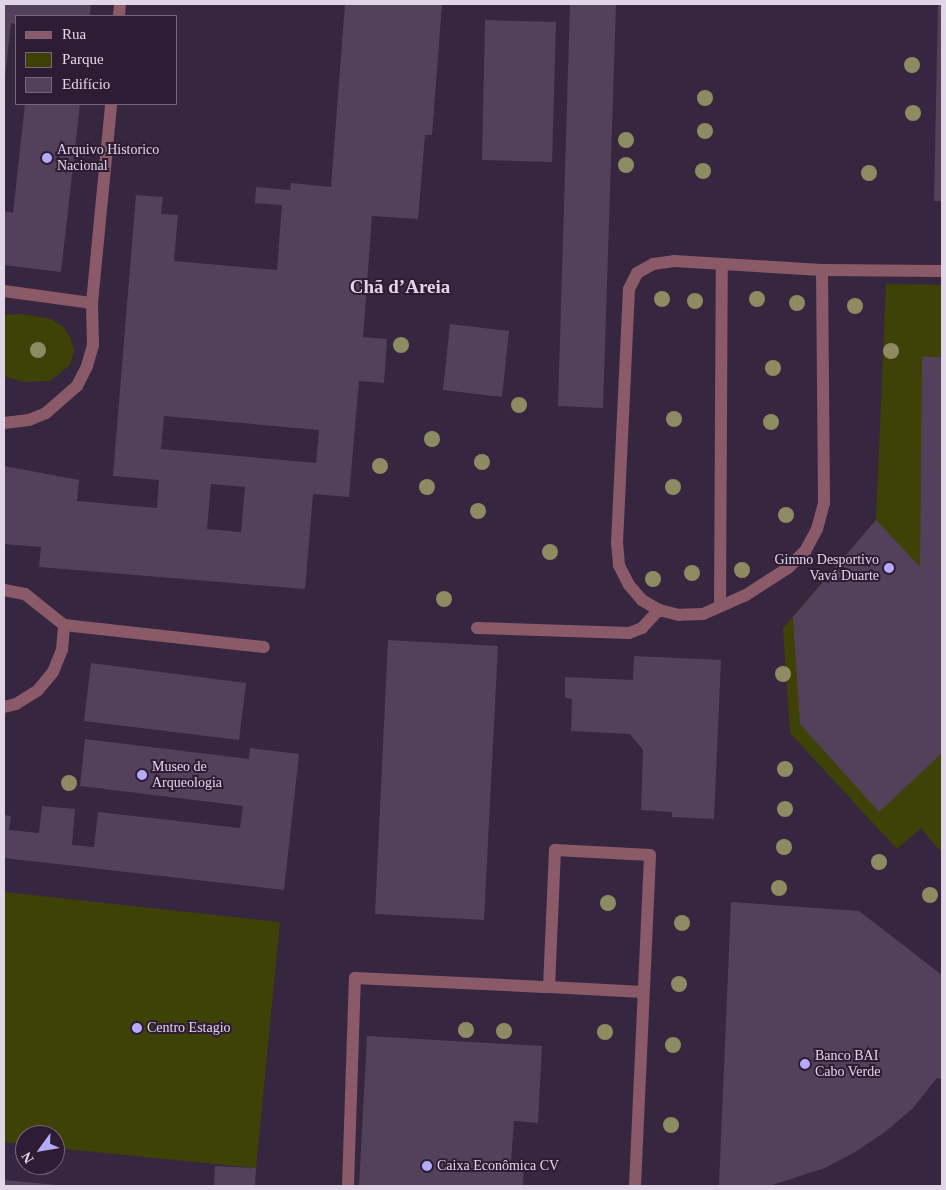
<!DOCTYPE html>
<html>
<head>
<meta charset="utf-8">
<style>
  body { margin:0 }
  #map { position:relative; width:946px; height:1190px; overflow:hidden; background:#37263f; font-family:Georgia,serif }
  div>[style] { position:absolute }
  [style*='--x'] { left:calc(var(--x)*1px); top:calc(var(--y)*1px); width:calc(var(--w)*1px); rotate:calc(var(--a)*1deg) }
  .green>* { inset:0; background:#3e4206 }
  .building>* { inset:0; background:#53415c }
  .minor>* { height:12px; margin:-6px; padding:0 6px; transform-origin:6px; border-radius:6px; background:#8b5a68 }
  .trees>* { width:16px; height:16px; margin:-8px; border-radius:50%; background:#8d8b62 }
  .dots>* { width:14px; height:14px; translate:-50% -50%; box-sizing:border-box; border:2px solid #2d1c34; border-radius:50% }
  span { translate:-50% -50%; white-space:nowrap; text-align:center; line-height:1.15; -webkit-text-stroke:4px #2d1c34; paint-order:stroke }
  .poi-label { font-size:14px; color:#e1d6e7 }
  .left { translate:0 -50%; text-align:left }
  .right { translate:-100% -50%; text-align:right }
  .district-label { font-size:19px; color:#e1d6e7; font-weight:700 }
  .frame { position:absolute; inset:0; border:5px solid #e1d6e7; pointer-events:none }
  .legend { position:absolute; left:15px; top:15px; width:162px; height:90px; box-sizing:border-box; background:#2d1c34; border:1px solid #75667c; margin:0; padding:6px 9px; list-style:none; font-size:15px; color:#e1d6e7 }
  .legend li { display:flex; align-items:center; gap:10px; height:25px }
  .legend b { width:25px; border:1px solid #75667c }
  .north { position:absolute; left:15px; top:1125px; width:50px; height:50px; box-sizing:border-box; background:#2d1c34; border:1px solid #75667c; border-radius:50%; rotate:238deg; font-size:14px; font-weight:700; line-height:20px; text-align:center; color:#e1d6e7 }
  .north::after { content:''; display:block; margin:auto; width:18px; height:22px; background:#b4acf9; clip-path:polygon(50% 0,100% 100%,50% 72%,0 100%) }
</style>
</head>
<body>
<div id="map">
  <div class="green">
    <div style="clip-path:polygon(886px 284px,942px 285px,942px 853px,921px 828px,897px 849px,790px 733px,783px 628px,876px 520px)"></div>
    <div style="clip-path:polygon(22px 314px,51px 319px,64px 327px,71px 339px,74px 351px,70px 365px,50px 381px,23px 382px,4px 376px,4px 315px)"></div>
    <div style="clip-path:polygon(4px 892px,280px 922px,256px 1168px,55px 1148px,55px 1135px,25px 1135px,25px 1144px,4px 1142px)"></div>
  </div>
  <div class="building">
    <div style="clip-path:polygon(4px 4px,91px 4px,90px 16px,16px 16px,16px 24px,11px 23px,5px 77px)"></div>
    <div style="clip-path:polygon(evenodd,345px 4px,442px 4px,432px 135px,425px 135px,418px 219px,372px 216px,363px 337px,387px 339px,384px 383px,359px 381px,349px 497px,313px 494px,305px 589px,39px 567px,41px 547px,4px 544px,4px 466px,79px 480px,77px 501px,157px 508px,159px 480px,113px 476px,136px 195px,163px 197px,161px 214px,178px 215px,174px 261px,277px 270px,282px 205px,255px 203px,256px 187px,290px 190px,291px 183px,331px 187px,345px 4px,164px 416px,319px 430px,316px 463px,161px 449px,164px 416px,345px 4px,211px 484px,245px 487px,241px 532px,207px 529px,211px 484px)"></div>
    <div style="clip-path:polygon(570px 4px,616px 4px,603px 408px,558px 406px)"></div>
    <div style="clip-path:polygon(938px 4px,942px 4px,942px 201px,934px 201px)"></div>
    <div style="clip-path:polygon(485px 20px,556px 22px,552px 162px,482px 160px)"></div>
    <div style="clip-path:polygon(25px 104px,80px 104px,61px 272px,4px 265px,4px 211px,13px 213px)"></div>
    <div style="clip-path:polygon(450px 324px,509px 331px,502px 397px,443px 390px)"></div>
    <div style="clip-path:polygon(922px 357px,942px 357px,942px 753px,879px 812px,800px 724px,793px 617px,876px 520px,920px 567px)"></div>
    <div style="clip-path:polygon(388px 640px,498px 646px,484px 920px,375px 914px)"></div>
    <div style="clip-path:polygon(634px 656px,721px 660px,714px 819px,672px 817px,672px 812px,641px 810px,643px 750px,630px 734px,571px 731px,572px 699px,565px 698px,565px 677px,633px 680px)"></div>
    <div style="clip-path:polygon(91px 663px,246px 683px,239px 740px,84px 721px)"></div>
    <div style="clip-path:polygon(85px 739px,249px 759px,250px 748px,299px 754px,284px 890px,4px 858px,4px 815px,11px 816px,9px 830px,39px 833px,42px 806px,75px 809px,72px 845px,94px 847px,98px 812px,240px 828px,243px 806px,80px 786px)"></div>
    <div style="clip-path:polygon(731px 902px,859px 911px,942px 975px,942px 1079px,937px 1078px,912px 1109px,885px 1132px,855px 1152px,825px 1168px,769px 1186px,719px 1185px)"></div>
    <div style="clip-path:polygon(367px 1036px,542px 1046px,538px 1123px,514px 1121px,511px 1161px,524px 1162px,523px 1186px,359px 1186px)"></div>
    <div style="clip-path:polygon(215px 1166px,256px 1168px,255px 1186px,214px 1186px)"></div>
    <div style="clip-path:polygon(4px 1180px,57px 1185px,57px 1186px,4px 1186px)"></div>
  </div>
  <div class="minor">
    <div style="--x:119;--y:16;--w:12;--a:-85"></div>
    <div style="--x:822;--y:270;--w:233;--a:89.5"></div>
    <div style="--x:824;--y:503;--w:27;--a:105"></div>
    <div style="--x:817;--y:529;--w:24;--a:118"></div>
    <div style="--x:806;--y:550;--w:25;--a:135"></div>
    <div style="--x:788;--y:568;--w:50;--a:147.3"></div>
    <div style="--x:746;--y:595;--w:47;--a:156.2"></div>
    <div style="--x:703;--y:614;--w:24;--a:178"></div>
    <div style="--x:679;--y:615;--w:21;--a:-166"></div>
    <div style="--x:659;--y:610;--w:20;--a:-150"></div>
    <div style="--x:642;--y:600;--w:20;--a:-131"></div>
    <div style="--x:629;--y:585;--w:22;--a:-117"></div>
    <div style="--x:619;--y:565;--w:22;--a:-95"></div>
    <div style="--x:617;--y:543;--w:254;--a:-87.3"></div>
    <div style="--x:629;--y:289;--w:18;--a:-63"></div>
    <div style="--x:637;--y:273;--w:18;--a:-29"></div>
    <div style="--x:653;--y:264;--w:21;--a:-8"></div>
    <div style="--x:674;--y:261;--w:148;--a:3.5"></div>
    <div style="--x:822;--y:270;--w:120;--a:0.5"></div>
    <div style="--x:4;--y:291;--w:89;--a:7.8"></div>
    <div style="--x:4;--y:423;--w:25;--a:-7"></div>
    <div style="--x:29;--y:420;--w:18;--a:-22"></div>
    <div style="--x:46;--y:413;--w:41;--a:-41.1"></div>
    <div style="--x:77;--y:386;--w:22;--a:-63"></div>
    <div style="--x:87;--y:366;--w:22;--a:-74"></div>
    <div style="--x:93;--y:345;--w:42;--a:-91.4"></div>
    <div style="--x:92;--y:303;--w:200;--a:-84.5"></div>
    <div style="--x:4;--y:590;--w:21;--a:11"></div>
    <div style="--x:25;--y:594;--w:50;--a:38.5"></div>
    <div style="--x:64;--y:625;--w:201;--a:6.3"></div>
    <div style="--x:720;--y:606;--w:342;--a:-89.7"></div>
    <div style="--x:477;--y:628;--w:152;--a:1.9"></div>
    <div style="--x:629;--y:633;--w:14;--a:-21"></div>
    <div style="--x:642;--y:628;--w:25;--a:-47"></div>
    <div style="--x:4;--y:707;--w:12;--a:-14"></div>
    <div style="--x:16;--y:704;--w:26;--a:-32"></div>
    <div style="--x:38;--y:690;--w:23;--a:-50"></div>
    <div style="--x:53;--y:672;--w:24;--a:-68"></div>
    <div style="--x:62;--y:650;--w:25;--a:-85"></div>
    <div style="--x:348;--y:1186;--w:208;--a:-88.1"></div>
    <div style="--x:355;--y:978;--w:194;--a:2.7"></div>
    <div style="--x:635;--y:1186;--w:331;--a:-87.4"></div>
    <div style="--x:650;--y:855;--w:95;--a:-177"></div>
    <div style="--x:555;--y:850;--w:137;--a:92.5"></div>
    <div style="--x:549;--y:987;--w:94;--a:3"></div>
  </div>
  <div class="trees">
    <div style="left:912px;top:65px"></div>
    <div style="left:705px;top:98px"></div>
    <div style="left:913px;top:113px"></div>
    <div style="left:705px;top:131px"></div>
    <div style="left:626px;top:140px"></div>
    <div style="left:626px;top:165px"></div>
    <div style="left:703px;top:171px"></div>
    <div style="left:869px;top:173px"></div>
    <div style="left:662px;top:299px"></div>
    <div style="left:757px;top:299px"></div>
    <div style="left:695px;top:301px"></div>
    <div style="left:797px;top:303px"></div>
    <div style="left:855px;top:306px"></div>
    <div style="left:401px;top:345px"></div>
    <div style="left:38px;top:350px"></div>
    <div style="left:891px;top:351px"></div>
    <div style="left:773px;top:368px"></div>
    <div style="left:519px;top:405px"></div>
    <div style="left:674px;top:419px"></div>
    <div style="left:771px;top:422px"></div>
    <div style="left:432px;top:439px"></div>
    <div style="left:482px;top:462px"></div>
    <div style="left:380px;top:466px"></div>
    <div style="left:427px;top:487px"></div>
    <div style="left:673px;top:487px"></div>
    <div style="left:478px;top:511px"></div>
    <div style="left:786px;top:515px"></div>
    <div style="left:550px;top:552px"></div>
    <div style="left:742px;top:570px"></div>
    <div style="left:692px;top:573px"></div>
    <div style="left:653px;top:579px"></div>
    <div style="left:444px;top:599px"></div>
    <div style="left:783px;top:674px"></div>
    <div style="left:785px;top:769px"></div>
    <div style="left:69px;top:783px"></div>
    <div style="left:785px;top:809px"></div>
    <div style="left:784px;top:847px"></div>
    <div style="left:879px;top:862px"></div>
    <div style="left:779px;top:888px"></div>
    <div style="left:930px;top:895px"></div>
    <div style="left:608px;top:903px"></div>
    <div style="left:682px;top:923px"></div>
    <div style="left:679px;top:984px"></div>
    <div style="left:466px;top:1030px"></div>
    <div style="left:504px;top:1031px"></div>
    <div style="left:605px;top:1032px"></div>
    <div style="left:673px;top:1045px"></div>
    <div style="left:671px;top:1125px"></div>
  </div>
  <div class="dots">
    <div style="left:47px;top:158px;background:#b4acf9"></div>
    <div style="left:889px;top:568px;background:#b4acf9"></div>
    <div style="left:142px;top:775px;background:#b4acf9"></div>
    <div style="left:137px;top:1028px;background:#b4acf9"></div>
    <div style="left:805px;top:1064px;background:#b4acf9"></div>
    <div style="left:427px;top:1166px;background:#b4acf9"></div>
  </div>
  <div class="poi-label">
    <span class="left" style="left:57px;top:158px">Arquivo Historico<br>Nacional</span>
    <span class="right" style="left:879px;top:568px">Gimno Desportivo<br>Vavá Duarte</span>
    <span class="left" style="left:152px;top:775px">Museo de<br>Arqueologia</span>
    <span class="left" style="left:147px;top:1028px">Centro Estagio</span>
    <span class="left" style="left:815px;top:1064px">Banco BAI<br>Cabo Verde</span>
    <span class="left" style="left:437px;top:1166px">Caixa Econômica CV</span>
  </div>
  <div class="district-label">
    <span style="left:400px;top:287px">Chã d’Areia</span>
  </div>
  <div class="frame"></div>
  <ul class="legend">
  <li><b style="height:6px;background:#8b5a68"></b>Rua</li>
  <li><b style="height:14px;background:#3e4206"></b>Parque</li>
  <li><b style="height:14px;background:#53415c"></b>Edifício</li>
  </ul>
  <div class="north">N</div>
</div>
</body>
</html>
